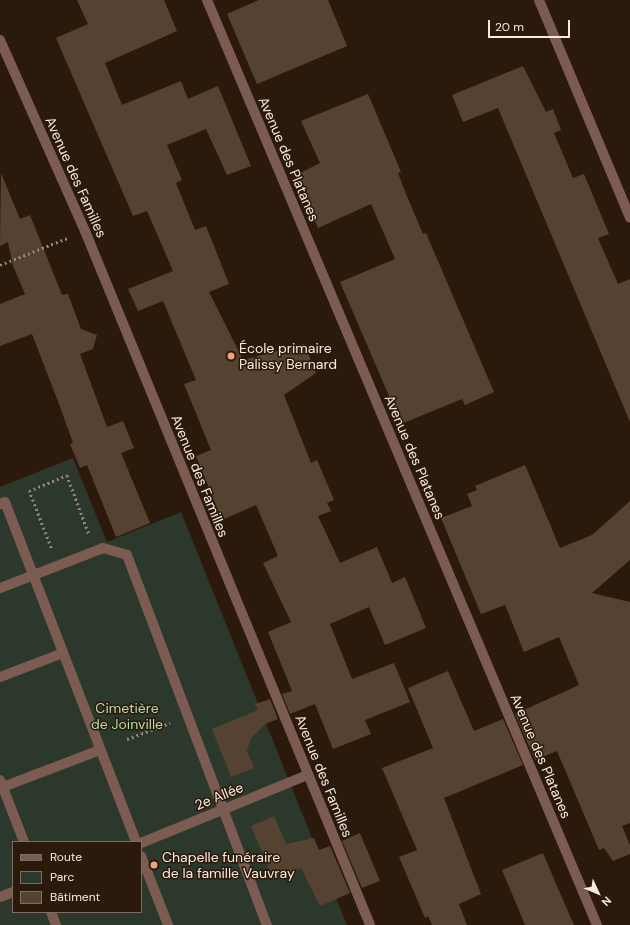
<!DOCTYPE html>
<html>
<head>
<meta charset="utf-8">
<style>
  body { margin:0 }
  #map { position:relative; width:630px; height:925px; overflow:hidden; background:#2b1a0b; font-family:"DM Sans",sans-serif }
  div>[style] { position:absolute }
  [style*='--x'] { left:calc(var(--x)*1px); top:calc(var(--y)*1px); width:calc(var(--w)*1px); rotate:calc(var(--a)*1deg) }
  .green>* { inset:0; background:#2c382b }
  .building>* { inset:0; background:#554231 }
  .path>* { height:2.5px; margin-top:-1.25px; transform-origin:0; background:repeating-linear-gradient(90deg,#96877b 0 2px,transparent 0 5px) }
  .lane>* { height:10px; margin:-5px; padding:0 5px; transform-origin:5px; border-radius:5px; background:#7c5c52 }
  .street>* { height:10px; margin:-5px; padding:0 5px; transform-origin:5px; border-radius:5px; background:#7c5c52 }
  .dots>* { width:11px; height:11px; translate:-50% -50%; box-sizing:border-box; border:2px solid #2b1a0b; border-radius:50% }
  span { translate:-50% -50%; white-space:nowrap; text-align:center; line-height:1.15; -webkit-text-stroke:3px #2b1a0b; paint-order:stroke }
  .street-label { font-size:14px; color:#f7ebe1 }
  .poi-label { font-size:14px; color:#f7ebe1 }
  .left { translate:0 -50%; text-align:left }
  .park-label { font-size:14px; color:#b5ddb4 }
  .legend { position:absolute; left:12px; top:841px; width:130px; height:72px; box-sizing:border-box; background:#2b1a0b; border:1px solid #7d6e61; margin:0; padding:5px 7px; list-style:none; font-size:12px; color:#f7ebe1 }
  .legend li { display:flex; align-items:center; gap:8px; height:20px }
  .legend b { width:20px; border:1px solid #7d6e61 }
  .north { position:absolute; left:578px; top:873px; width:40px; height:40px; -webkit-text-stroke:3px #2b1a0b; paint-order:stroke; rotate:134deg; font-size:11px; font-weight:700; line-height:16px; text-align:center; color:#f7ebe1 }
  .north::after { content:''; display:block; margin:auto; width:14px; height:18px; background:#f7ebe1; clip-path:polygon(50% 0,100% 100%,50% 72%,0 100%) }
  .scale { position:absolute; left:488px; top:20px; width:82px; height:18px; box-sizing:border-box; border:2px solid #f7ebe1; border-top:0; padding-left:5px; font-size:12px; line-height:14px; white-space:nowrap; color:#f7ebe1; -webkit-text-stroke:3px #2b1a0b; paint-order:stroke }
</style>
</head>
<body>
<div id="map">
  <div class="green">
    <div style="clip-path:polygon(evenodd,73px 458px,107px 542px,181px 512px,347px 925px,0 925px,0 487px,73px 458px,13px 842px,141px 842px,141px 912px,13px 912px,13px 842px)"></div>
  </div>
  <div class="building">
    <div style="clip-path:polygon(77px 0,164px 0,177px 31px,105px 63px,122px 105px,181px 81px,188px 99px,218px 86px,251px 166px,227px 175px,206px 129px,167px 145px,182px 180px,176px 183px,195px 230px,206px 226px,229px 284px,209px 292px,243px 360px,304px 344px,316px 373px,284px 395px,311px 463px,317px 460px,334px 500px,327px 503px,331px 511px,318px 516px,340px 563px,377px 547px,392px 583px,405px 577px,426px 628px,385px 645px,369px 607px,330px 624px,352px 679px,394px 663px,410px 702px,365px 720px,371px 734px,333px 749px,315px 704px,290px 714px,282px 694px,292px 691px,268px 632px,291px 622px,263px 563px,278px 556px,256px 505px,222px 520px,196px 456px,211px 450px,184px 384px,196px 380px,163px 301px,138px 311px,128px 289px,173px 271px,147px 211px,133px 216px,56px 38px,88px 24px)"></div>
    <div style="clip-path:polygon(259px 0,328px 0,347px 46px,257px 84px,227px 14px)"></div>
    <div style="clip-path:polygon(523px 66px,546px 112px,553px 109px,561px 130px,554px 133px,573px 178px,584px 174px,609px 234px,598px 238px,618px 284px,630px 279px,630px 422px,498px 108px,463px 122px,452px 95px)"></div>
    <div style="clip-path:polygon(368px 94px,401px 172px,398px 173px,406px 194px,423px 234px,426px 233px,494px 392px,465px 405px,462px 399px,401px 424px,340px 282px,395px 259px,371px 204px,318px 228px,296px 175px,320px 163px,301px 121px)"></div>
    <div style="clip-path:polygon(1px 173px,20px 219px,30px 215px,62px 295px,68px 294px,81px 329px,97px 335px,93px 349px,80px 354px,107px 427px,123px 421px,134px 448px,121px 453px,150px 523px,116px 537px,87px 465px,80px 468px,70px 444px,73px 443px,59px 404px,32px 334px,0 346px,0 304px,25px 294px,13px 266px,8px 242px,0 246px)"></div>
    <div style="clip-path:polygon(525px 465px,560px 548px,592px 535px,630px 501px,630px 560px,592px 593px,630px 602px,630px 823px,622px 826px,630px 845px,630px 854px,613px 861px,604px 848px,599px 850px,557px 751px,535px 760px,515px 714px,579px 685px,559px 637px,524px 652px,505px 605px,481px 614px,441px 518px,472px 506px,467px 494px,477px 490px,475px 486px)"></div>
    <div style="clip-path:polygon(448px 671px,474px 731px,503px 719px,523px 765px,444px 798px,481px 894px,459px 904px,467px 925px,432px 925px,428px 916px,425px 918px,399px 857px,417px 850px,382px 768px,433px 748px,408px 688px)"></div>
    <div style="clip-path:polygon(270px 699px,278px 719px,265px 724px,251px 738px,247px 751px,254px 768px,231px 777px,212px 729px,258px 710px,255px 704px)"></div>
    <div style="clip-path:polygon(274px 816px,286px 844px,314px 838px,319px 850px,330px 846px,350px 893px,320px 906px,301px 868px,273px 879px,251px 826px)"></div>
    <div style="clip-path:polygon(360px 833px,380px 881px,362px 888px,342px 841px)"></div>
    <div style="clip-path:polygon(543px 853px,557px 886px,574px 925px,525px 925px,502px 870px)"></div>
  </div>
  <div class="path">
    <div style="--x:0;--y:265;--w:72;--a:-21.9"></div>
    <div style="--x:51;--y:548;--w:61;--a:-111.1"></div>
    <div style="--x:29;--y:491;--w:41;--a:-22.8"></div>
    <div style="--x:67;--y:475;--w:63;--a:69.6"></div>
    <div style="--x:127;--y:739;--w:46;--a:-20.4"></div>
  </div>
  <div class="lane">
    <div style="--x:0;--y:504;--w:5;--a:-22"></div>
    <div style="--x:5;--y:502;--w:364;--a:68.9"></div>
    <div style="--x:0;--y:588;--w:110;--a:-21.2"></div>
    <div style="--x:103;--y:548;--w:25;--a:16"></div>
    <div style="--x:127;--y:555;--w:396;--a:69.3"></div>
    <div style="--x:0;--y:677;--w:67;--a:-20.9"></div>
    <div style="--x:0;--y:780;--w:66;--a:68.8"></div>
    <div style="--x:0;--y:788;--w:107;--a:-20.8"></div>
    <div style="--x:141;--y:843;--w:180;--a:-22.2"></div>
    <div style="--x:141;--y:856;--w:74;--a:68.6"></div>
    <div style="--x:0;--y:897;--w:14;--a:-21"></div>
    <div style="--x:51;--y:912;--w:14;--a:69"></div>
  </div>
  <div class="street">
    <div style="--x:207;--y:0;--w:1004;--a:67.14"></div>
    <div style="--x:539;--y:0;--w:236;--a:67.3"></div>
    <div style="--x:0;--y:40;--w:209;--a:66"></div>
    <div style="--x:85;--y:231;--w:750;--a:67.67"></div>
  </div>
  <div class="dots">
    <div style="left:231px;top:356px;background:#f0a27a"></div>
    <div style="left:154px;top:865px;background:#f0a27a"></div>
  </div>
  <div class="street-label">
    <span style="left:289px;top:159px;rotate:67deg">Avenue des Platanes</span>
    <span style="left:76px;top:177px;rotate:66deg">Avenue des Familles</span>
    <span style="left:415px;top:457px;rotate:67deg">Avenue des Platanes</span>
    <span style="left:200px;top:476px;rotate:68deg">Avenue des Familles</span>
    <span style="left:541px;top:756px;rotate:67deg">Avenue des Platanes</span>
    <span style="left:324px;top:776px;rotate:68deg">Avenue des Familles</span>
    <span style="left:219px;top:796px;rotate:-22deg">2e Allée</span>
  </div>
  <div class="poi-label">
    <span class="left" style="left:239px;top:356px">École primaire<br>Palissy Bernard</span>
    <span class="left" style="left:162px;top:865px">Chapelle funéraire<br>de la famille Vauvray</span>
  </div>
  <div class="park-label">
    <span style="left:127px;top:716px">Cimetière<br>de Joinville</span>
  </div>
  <ul class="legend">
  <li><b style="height:5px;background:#7c5c52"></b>Route</li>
  <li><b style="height:11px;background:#2c382b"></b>Parc</li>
  <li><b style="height:11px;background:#554231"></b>Bâtiment</li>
  </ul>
  <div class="north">N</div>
  <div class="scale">20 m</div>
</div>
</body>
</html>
